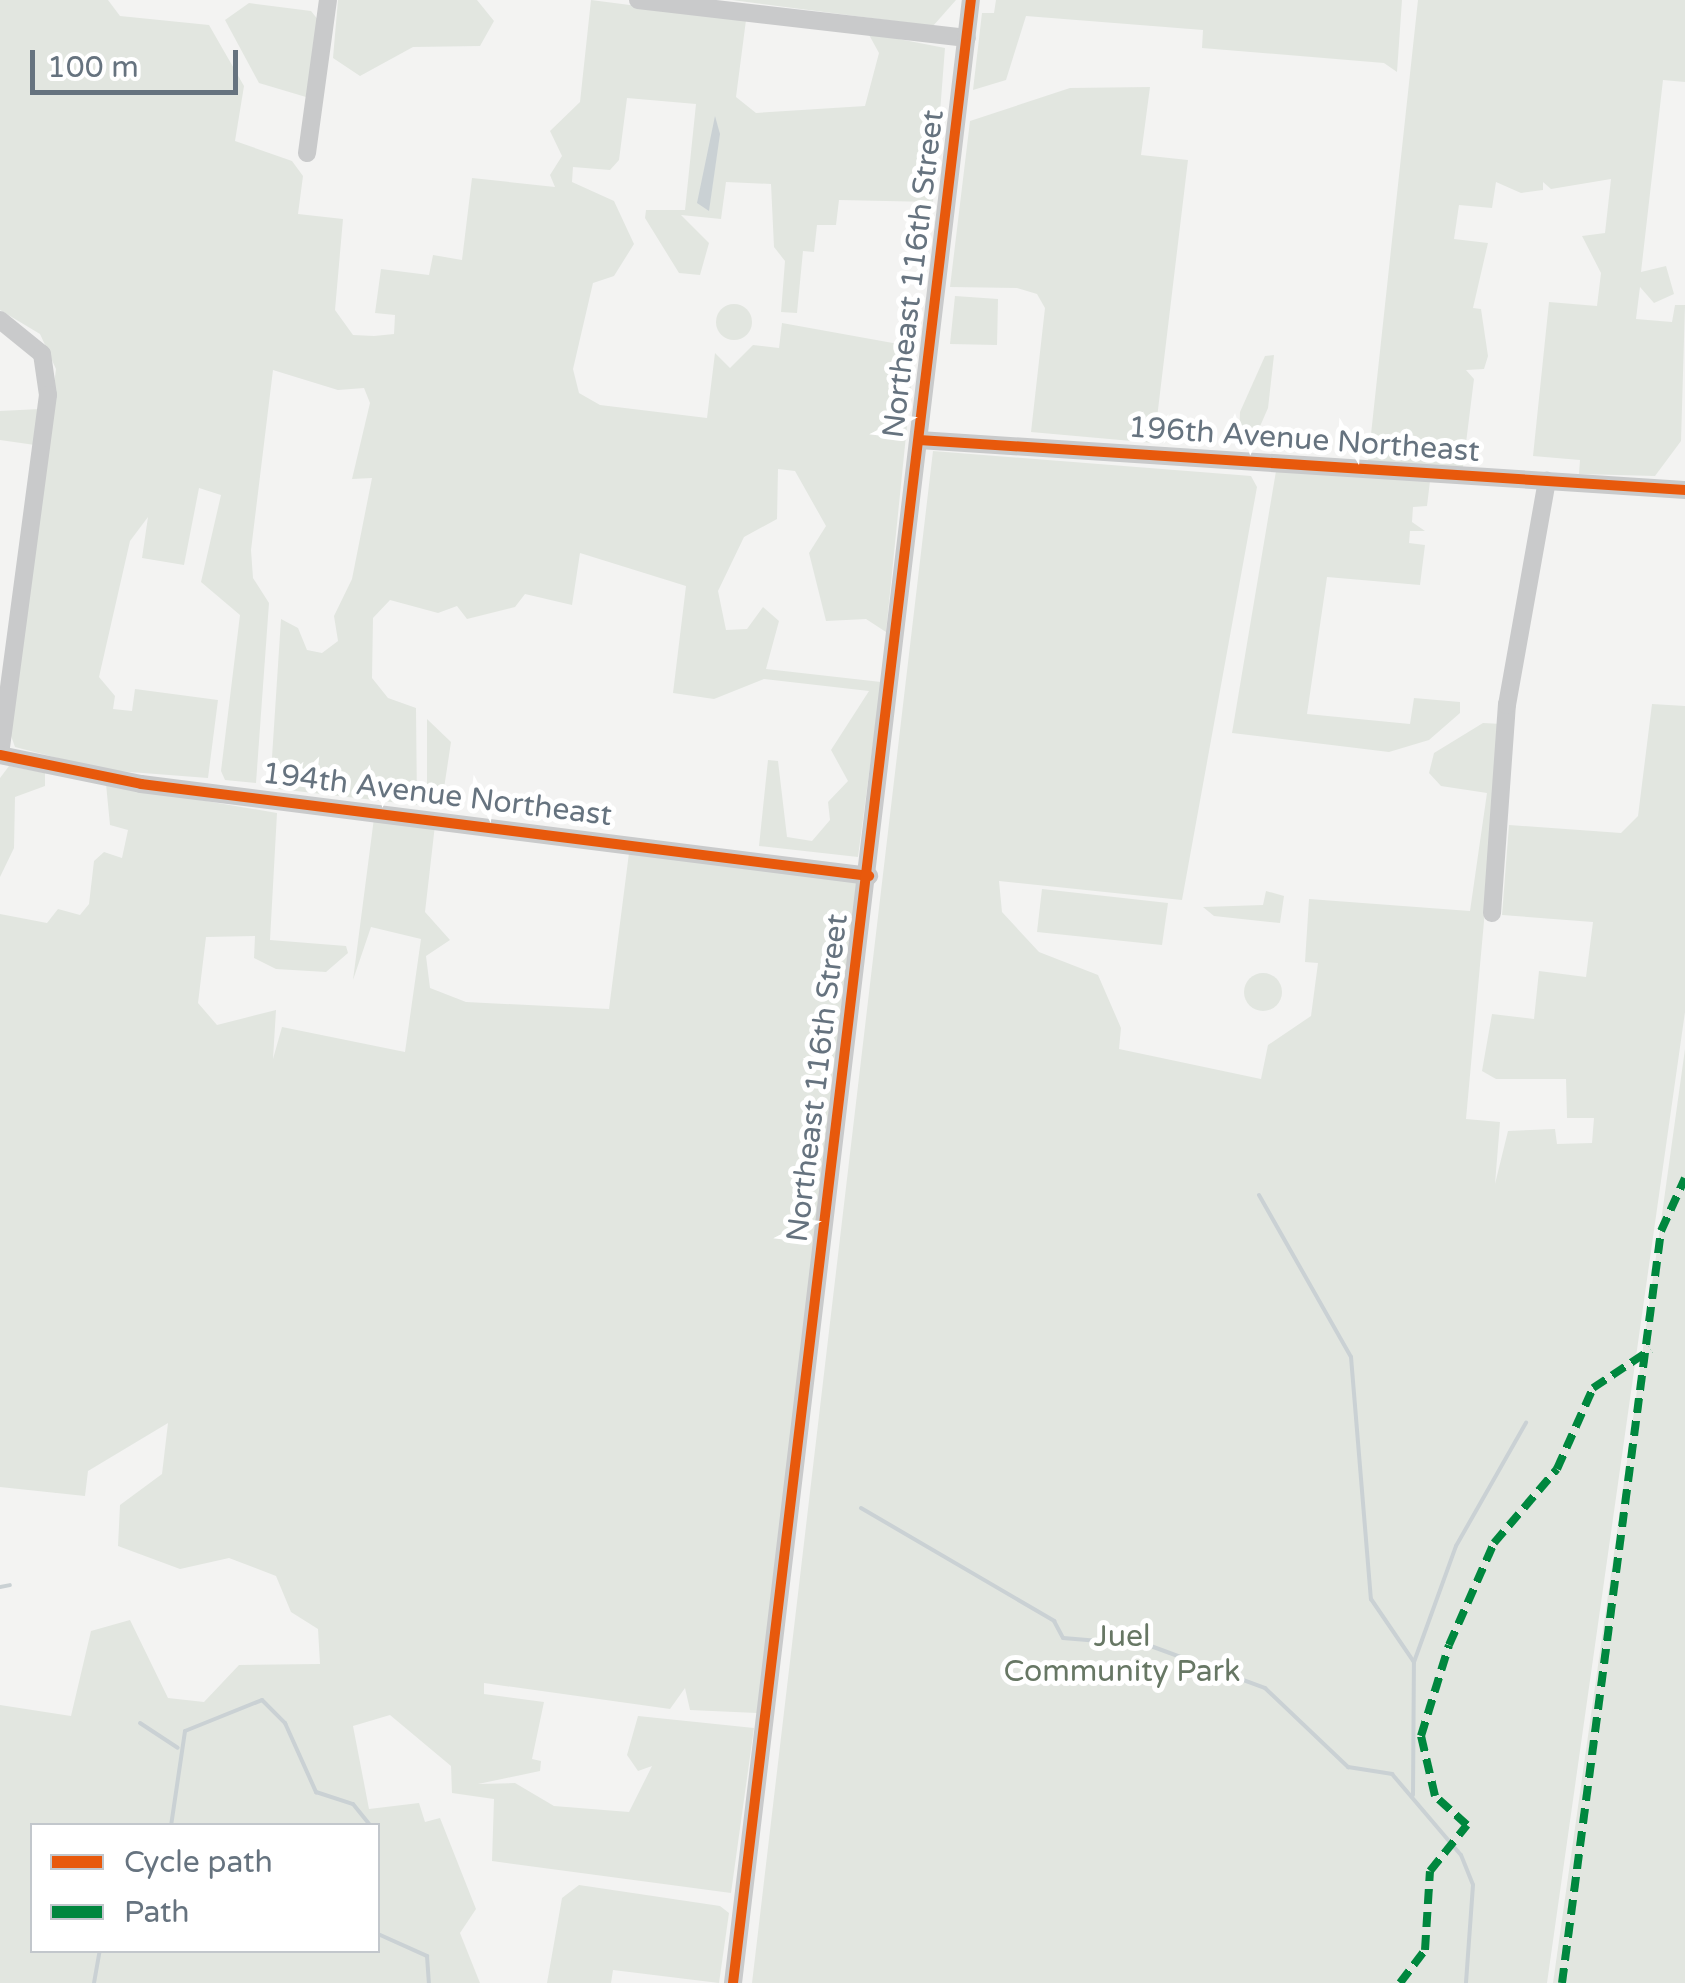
<!DOCTYPE html>
<html>
<head>
<meta charset="utf-8">
<style>
  body { margin:0 }
  #map { position:relative; width:1685px; height:1983px; overflow:hidden; background:#f3f3f2; font-family:"Varela Round",sans-serif }
  div>[style] { position:absolute }
  [style*='--x'] { left:calc(var(--x)*1px); top:calc(var(--y)*1px); width:calc(var(--w)*1px); rotate:calc(var(--a)*1deg) }
  .green>* { inset:0; background:#e2e6e0 }
  .round { border-radius:50% }
  .water>* { inset:0; background:#cad1d4 }
  .stream>* { height:4px; margin:-2px; padding:0 2px; transform-origin:2px; border-radius:2px; background:#cad1d4 }
  .minor>* { height:18px; margin:-9px; padding:0 9px; transform-origin:9px; border-radius:9px; background:#c9cacb }
  .quiet>* { height:8px; margin-top:-4px; transform-origin:0; background:repeating-linear-gradient(90deg,#00873e 0 15px,transparent 0 23px) }
  .cycleway>* { height:10px; margin:-5px; padding:0 5px; transform-origin:5px; border-radius:5px; background:#e8590c }
  span { translate:-50% -50%; white-space:nowrap; text-align:center; line-height:1.15; -webkit-text-stroke:10px #fff; paint-order:stroke }
  .street-label { font-size:30px; color:#66737f }
  .park-label { font-size:30px; color:#677764 }
  .legend { position:absolute; left:30px; top:1823px; width:350px; height:130px; box-sizing:border-box; background:#fff; border:2px solid #c2c7cc; margin:0; padding:12px 18px; list-style:none; font-size:30px; color:#66737f }
  .legend li { display:flex; align-items:center; gap:20px; height:50px }
  .legend b { width:50px; border:2px solid #c2c7cc }
  .scale { position:absolute; left:30px; top:50px; width:208px; height:45px; box-sizing:border-box; border:5px solid #66737f; border-top:0; padding-left:12px; font-size:30px; line-height:35px; white-space:nowrap; color:#66737f; -webkit-text-stroke:8px #fff; paint-order:stroke }
</style>
</head>
<body>
<div id="map">
  <div class="green">
    <div style="clip-path:polygon(0 0,108px 0,120px 16px,209px 25px,244px 86px,235px 141px,292px 161px,303px 176px,298px 214px,343px 219px,335px 310px,353px 335px,374px 336px,394px 334px,395px 315px,375px 313px,381px 269px,429px 275px,433px 255px,462px 260px,472px 178px,555px 187px,550px 175px,562px 156px,550px 131px,580px 102px,591px 0,746px 20px,736px 97px,756px 113px,865px 106px,879px 53px,868px 33px,945px 48px,933px 202px,839px 200px,836px 225px,817px 225px,814px 252px,803px 251px,797px 313px,781px 312px,785px 261px,774px 247px,771px 184px,726px 182px,721px 219px,681px 215px,709px 243px,700px 275px,679px 273px,645px 218px,646px 210px,685px 210px,696px 104px,627px 98px,619px 160px,610px 170px,573px 167px,572px 182px,614px 201px,634px 244px,614px 276px,593px 283px,573px 369px,579px 393px,600px 405px,707px 418px,715px 353px,730px 368px,753px 345px,779px 348px,782px 323px,915px 347px,886px 632px,866px 619px,826px 621px,809px 553px,826px 526px,795px 471px,778px 469px,777px 519px,744px 537px,718px 591px,726px 630px,747px 629px,763px 607px,779px 621px,766px 669px,881px 682px,858px 857px,759px 846px,768px 760px,778px 761px,787px 837px,812px 841px,830px 820px,828px 802px,848px 781px,831px 750px,869px 691px,764px 679px,714px 699px,673px 693px,686px 586px,580px 553px,572px 605px,525px 594px,515px 607px,467px 619px,457px 606px,438px 613px,390px 600px,373px 618px,372px 678px,388px 698px,416px 708px,417px 805px,270px 788px,281px 619px,298px 628px,307px 650px,322px 653px,338px 641px,334px 616px,352px 579px,372px 478px,352px 479px,370px 403px,364px 388px,338px 390px,273px 370px,251px 550px,253px 578px,269px 603px,256px 783px,225px 780px,221px 771px,240px 615px,201px 582px,221px 495px,199px 488px,184px 565px,142px 558px,148px 517px,130px 541px,99px 677px,115px 696px,113px 709px,132px 711px,135px 689px,218px 700px,208px 778px,104px 770px,15px 747px,9px 730px,56px 369px,40px 334px,0 310px)"></div>
    <div style="clip-path:polygon(338px 0,477px 0,494px 21px,480px 46px,413px 47px,360px 76px,333px 58px)"></div>
    <div style="clip-path:polygon(732px 0,956px 0,933px 26px)"></div>
    <div style="clip-path:polygon(996px 0,1402px 0,1397px 72px,1384px 63px,1202px 48px,1203px 30px,1026px 16px,1006px 80px,973px 90px,982px 13px,994px 13px)"></div>
    <div style="clip-path:polygon(1418px 0,1685px 0,1685px 82px,1663px 80px,1641px 272px,1666px 266px,1674px 294px,1654px 303px,1640px 287px,1636px 319px,1672px 322px,1675px 305px,1685px 305px,1681px 441px,1655px 476px,1579px 474px,1580px 460px,1533px 456px,1549px 302px,1597px 306px,1601px 273px,1582px 236px,1605px 233px,1611px 179px,1551px 189px,1543px 182px,1543px 190px,1521px 193px,1496px 182px,1492px 208px,1459px 205px,1454px 239px,1488px 243px,1473px 308px,1481px 309px,1488px 356px,1484px 369px,1466px 370px,1474px 379px,1463px 467px,1368px 462px)"></div>
    <div style="clip-path:polygon(249px 3px,311px 11px,319px 21px,306px 97px,259px 83px,225px 20px)"></div>
    <div style="clip-path:polygon(1150px 87px,1141px 155px,1188px 160px,1154px 443px,1031px 432px,1045px 308px,1037px 294px,1017px 288px,950px 287px,970px 121px,1070px 88px)"></div>
    <div style="clip-path:polygon(955px 296px,998px 299px,997px 345px,950px 344px)"></div>
    <div class="round" style="left:716px;top:304px;width:36px;height:36px"></div>
    <div style="clip-path:polygon(1274px 355px,1268px 408px,1251px 447px,1239px 437px,1240px 412px,1265px 356px)"></div>
    <div style="clip-path:polygon(40px 409px,35px 445px,0 440px,0 411px)"></div>
    <div style="clip-path:polygon(933px 451px,1251px 476px,1257px 487px,1182px 900px,999px 881px,1002px 912px,1039px 952px,1098px 975px,1121px 1028px,1119px 1049px,1261px 1079px,1268px 1045px,1311px 1016px,1318px 963px,1305px 962px,1309px 899px,1470px 911px,1487px 793px,1441px 786px,1429px 773px,1434px 753px,1483px 723px,1502px 724px,1466px 1119px,1500px 1122px,1495px 1184px,1508px 1131px,1555px 1129px,1557px 1144px,1592px 1143px,1594px 1118px,1567px 1118px,1566px 1079px,1496px 1079px,1482px 1071px,1492px 1014px,1534px 1019px,1539px 971px,1586px 977px,1593px 922px,1502px 915px,1509px 825px,1621px 833px,1638px 816px,1652px 704px,1685px 706px,1685px 1012px,1547px 1983px,752px 1983px)"></div>
    <div style="clip-path:polygon(1276px 471px,1430px 481px,1427px 506px,1413px 507px,1412px 522px,1425px 531px,1410px 531px,1409px 543px,1425px 545px,1420px 585px,1327px 577px,1307px 714px,1410px 724px,1414px 698px,1460px 702px,1460px 713px,1429px 740px,1389px 752px,1232px 733px)"></div>
    <div style="clip-path:polygon(427px 719px,451px 742px,441px 808px,427px 806px)"></div>
    <div style="clip-path:polygon(9px 766px,45px 773px,45px 786px,15px 797px,14px 848px,0 877px,0 778px)"></div>
    <div style="clip-path:polygon(evenodd,106px 784px,277px 813px,270px 940px,346px 946px,348px 953px,326px 972px,276px 969px,254px 958px,255px 936px,206px 937px,198px 1003px,217px 1025px,276px 1010px,273px 1059px,282px 1027px,405px 1052px,421px 939px,371px 927px,353px 980px,374px 818px,435px 825px,425px 912px,450px 940px,426px 956px,430px 988px,466px 1002px,609px 1009px,629px 853px,860px 883px,757px 1713px,690px 1710px,685px 1688px,670px 1709px,484px 1683px,484px 1694px,544px 1702px,532px 1759px,541px 1761px,540px 1771px,478px 1784px,515px 1783px,554px 1806px,629px 1812px,652px 1766px,638px 1771px,627px 1755px,638px 1716px,754px 1728px,731px 1893px,492px 1861px,494px 1799px,452px 1793px,451px 1766px,390px 1715px,353px 1726px,369px 1809px,419px 1803px,425px 1822px,440px 1818px,476px 1909px,460px 1933px,480px 1983px,0 1983px,0 1705px,71px 1716px,91px 1631px,130px 1620px,168px 1698px,204px 1702px,239px 1665px,320px 1664px,318px 1629px,291px 1612px,276px 1576px,229px 1558px,180px 1569px,118px 1546px,120px 1505px,162px 1474px,168px 1423px,88px 1471px,85px 1496px,0 1487px,0 914px,47px 923px,58px 909px,80px 915px,89px 904px,94px 861px,104px 852px,122px 858px,128px 830px,110px 825px,106px 784px,32px 1826px,378px 1826px,378px 1950px,32px 1950px,32px 1826px)"></div>
    <div style="clip-path:polygon(1042px 889px,1168px 903px,1162px 945px,1037px 932px)"></div>
    <div style="clip-path:polygon(1266px 891px,1284px 896px,1280px 923px,1214px 916px,1203px 907px,1263px 905px)"></div>
    <div class="round" style="left:1244px;top:973px;width:38px;height:38px"></div>
    <div style="clip-path:polygon(1685px 1049px,1685px 1983px,1553px 1983px,1663px 1207px)"></div>
    <div style="clip-path:polygon(579px 1885px,720px 1906px,729px 1913px,719px 1983px,613px 1970px,611px 1983px,547px 1983px,562px 1898px)"></div>
  </div>
  <div class="water">
    <div style="clip-path:polygon(715px 116px,720px 134px,709px 211px,697px 203px)"></div>
  </div>
  <div class="stream">
    <div style="--x:1259;--y:1195;--w:186;--a:60.4"></div>
    <div style="--x:1351;--y:1357;--w:243;--a:85.3"></div>
    <div style="--x:1371;--y:1599;--w:76;--a:55.7"></div>
    <div style="--x:861;--y:1508;--w:224;--a:30.3"></div>
    <div style="--x:1054;--y:1621;--w:19;--a:62"></div>
    <div style="--x:1063;--y:1638;--w:85;--a:4.7"></div>
    <div style="--x:1148;--y:1645;--w:125;--a:20.2"></div>
    <div style="--x:1265;--y:1688;--w:115;--a:43.6"></div>
    <div style="--x:1348;--y:1767;--w:45;--a:9"></div>
    <div style="--x:1392;--y:1774;--w:106;--a:49.6"></div>
    <div style="--x:1461;--y:1855;--w:32;--a:68"></div>
    <div style="--x:1473;--y:1885;--w:98;--a:94.1"></div>
    <div style="--x:0;--y:1587;--w:10;--a:-11"></div>
    <div style="--x:140;--y:1723;--w:45;--a:33.3"></div>
    <div style="--x:1413;--y:1795;--w:133;--a:-89.6"></div>
    <div style="--x:1414;--y:1662;--w:123;--a:-70.1"></div>
    <div style="--x:1456;--y:1546;--w:142;--a:-60.4"></div>
    <div style="--x:171;--y:1826;--w:96;--a:-81.6"></div>
    <div style="--x:185;--y:1731;--w:83;--a:-21.9"></div>
    <div style="--x:262;--y:1700;--w:33;--a:45"></div>
    <div style="--x:285;--y:1723;--w:76;--a:65.8"></div>
    <div style="--x:316;--y:1792;--w:39;--a:18"></div>
    <div style="--x:353;--y:1804;--w:28;--a:51"></div>
    <div style="--x:378;--y:1934;--w:54;--a:24.2"></div>
    <div style="--x:427;--y:1956;--w:27;--a:86"></div>
    <div style="--x:94;--y:1983;--w:34;--a:-80"></div>
  </div>
  <div class="minor">
    <div style="--x:638;--y:0;--w:331;--a:6.6"></div>
    <div style="--x:307;--y:153;--w:154;--a:-82.2"></div>
    <div style="--x:0;--y:320;--w:54;--a:39"></div>
    <div style="--x:42;--y:354;--w:41;--a:81.7"></div>
    <div style="--x:48;--y:395;--w:363;--a:97.6"></div>
    <div style="--x:919;--y:440;--w:768;--a:3.73"></div>
    <div style="--x:0;--y:755;--w:144;--a:11.6"></div>
    <div style="--x:141;--y:784;--w:734;--a:7.2"></div>
    <div style="--x:1492;--y:913;--w:209;--a:-85.9"></div>
    <div style="--x:1507;--y:705;--w:228;--a:-79.9"></div>
    <div style="--x:733;--y:1983;--w:1997;--a:-83.16"></div>
  </div>
  <div class="quiet">
    <div style="--x:1400;--y:1983;--w:41;--a:-52.9"></div>
    <div style="--x:1425;--y:1950;--w:79;--a:-86.4"></div>
    <div style="--x:1430;--y:1871;--w:59;--a:-51.2"></div>
    <div style="--x:1467;--y:1825;--w:43;--a:-137.8"></div>
    <div style="--x:1435;--y:1796;--w:62;--a:-103.1"></div>
    <div style="--x:1421;--y:1736;--w:95;--a:-72.9"></div>
    <div style="--x:1449;--y:1645;--w:111;--a:-66.2"></div>
    <div style="--x:1494;--y:1543;--w:97;--a:-49.6"></div>
    <div style="--x:1557;--y:1469;--w:89;--a:-66"></div>
    <div style="--x:1593;--y:1388;--w:69;--a:-33.7"></div>
    <div style="--x:1562;--y:1983;--w:758;--a:-82.5"></div>
    <div style="--x:1661;--y:1231;--w:58;--a:-65.6"></div>
  </div>
  <div class="cycleway">
    <div style="--x:919;--y:440;--w:768;--a:3.73"></div>
    <div style="--x:0;--y:755;--w:144;--a:11.6"></div>
    <div style="--x:141;--y:784;--w:734;--a:7.2"></div>
    <div style="--x:733;--y:1983;--w:1997;--a:-83.16"></div>
  </div>
  <div class="street-label">
    <span style="left:914px;top:274px;rotate:-83deg">Northeast 116th Street</span>
    <span style="left:1304px;top:440px;rotate:4deg">196th Avenue Northeast</span>
    <span style="left:437px;top:795px;rotate:7deg">194th Avenue Northeast</span>
    <span style="left:818px;top:1078px;rotate:-83deg">Northeast 116th Street</span>
  </div>
  <div class="park-label">
    <span style="left:1122px;top:1654px">Juel<br>Community Park</span>
  </div>
  <ul class="legend">
  <li><b style="height:12px;background:#e8590c"></b>Cycle path</li>
  <li><b style="height:12px;background:#00873e"></b>Path</li>
  </ul>
  <div class="scale">100 m</div>
</div>
</body>
</html>
